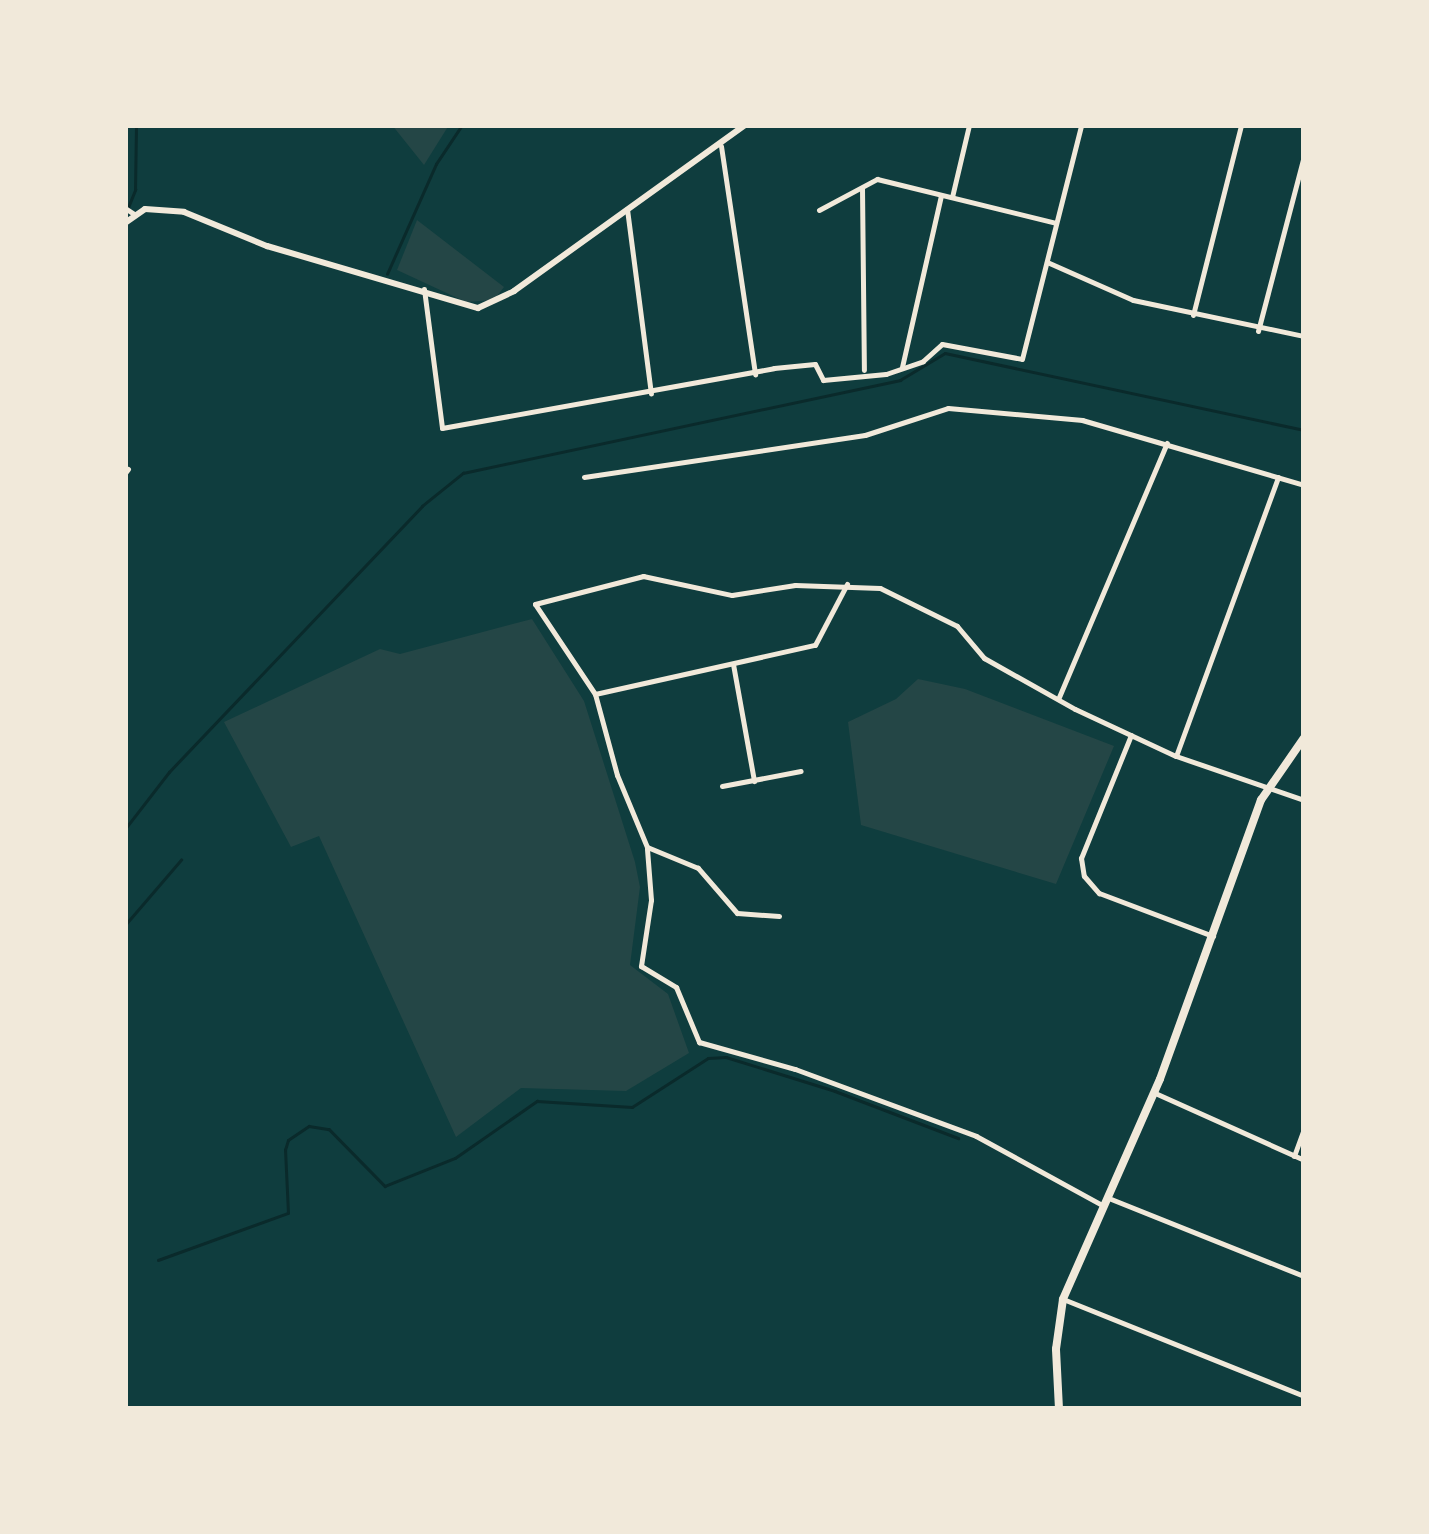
<!DOCTYPE html>
<html>
<head>
<meta charset="utf-8">
<style>
  body { margin:0 }
  #map { position:relative; width:1429px; height:1534px; overflow:hidden; background:#0f3d3e; font-family:"Open Sans",sans-serif }
  div>[style] { position:absolute }
  [style*='--x'] { left:calc(var(--x)*1px); top:calc(var(--y)*1px); width:calc(var(--w)*1px); rotate:calc(var(--a)*1deg) }
  .green>* { inset:0; background:#244646 }
  .stream>* { height:2.5px; margin:-1.25px; padding:0 1.25px; transform-origin:1.25px; border-radius:1.25px; background:#0a2a2b }
  .minor>* { height:5px; margin:-2.5px; padding:0 2.5px; transform-origin:2.5px; border-radius:2.5px; background:#f1e9da }
  .tertiary>* { height:6px; margin:-3px; padding:0 3px; transform-origin:3px; border-radius:3px; background:#f1e9da }
  .secondary>* { height:8px; margin:-4px; padding:0 4px; transform-origin:4px; border-radius:4px; background:#f1e9da }
  span { translate:-50% -50%; white-space:nowrap; text-align:center; line-height:1.15; -webkit-text-stroke:10px #f1e9da; paint-order:stroke }
  .frame { position:absolute; inset:0; border:128px solid #f1e9da; pointer-events:none }
</style>
</head>
<body>
<div id="map">
  <div class="green">
    <div style="clip-path:polygon(392px 125px,449px 125px,424px 165px)"></div>
    <div style="clip-path:polygon(417px 220px,504px 287px,494px 300px,466px 302px,397px 270px)"></div>
    <div style="clip-path:polygon(532px 619px,584px 701px,635px 862px,640px 887px,630px 965px,668px 994px,689px 1053px,626px 1091px,521px 1088px,456px 1137px,319px 836px,291px 847px,224px 722px,380px 649px,400px 654px)"></div>
    <div style="clip-path:polygon(918px 679px,965px 689px,1114px 746px,1056px 884px,861px 825px,848px 722px,896px 699px)"></div>
  </div>
  <div class="stream">
    <div style="--x:127;--y:210;--w:22;--a:-68"></div>
    <div style="--x:135;--y:190;--w:65;--a:-89.1"></div>
    <div style="--x:387;--y:274;--w:120;--a:-66"></div>
    <div style="--x:436;--y:164;--w:47;--a:-56.3"></div>
    <div style="--x:125;--y:829;--w:72;--a:-52.3"></div>
    <div style="--x:169;--y:772;--w:367;--a:-46.4"></div>
    <div style="--x:422;--y:506;--w:53;--a:-38.8"></div>
    <div style="--x:463;--y:473;--w:447;--a:-12"></div>
    <div style="--x:900;--y:380;--w:52;--a:-31"></div>
    <div style="--x:945;--y:353;--w:367;--a:12.1"></div>
    <div style="--x:125;--y:925;--w:86;--a:-49.3"></div>
    <div style="--x:158;--y:1260;--w:138;--a:-19.9"></div>
    <div style="--x:288;--y:1213;--w:63;--a:-92.7"></div>
    <div style="--x:285;--y:1150;--w:10;--a:-73"></div>
    <div style="--x:288;--y:1140;--w:25;--a:-34"></div>
    <div style="--x:309;--y:1126;--w:20;--a:9"></div>
    <div style="--x:329;--y:1129;--w:80;--a:45.5"></div>
    <div style="--x:385;--y:1186;--w:75;--a:-21.8"></div>
    <div style="--x:455;--y:1158;--w:100;--a:-34.8"></div>
    <div style="--x:537;--y:1101;--w:95;--a:3.6"></div>
    <div style="--x:632;--y:1107;--w:90;--a:-32.8"></div>
    <div style="--x:708;--y:1058;--w:18;--a:-3"></div>
    <div style="--x:726;--y:1057;--w:114;--a:17.3"></div>
    <div style="--x:835;--y:1091;--w:132;--a:20.9"></div>
  </div>
  <div class="minor">
    <div style="--x:721;--y:146;--w:231;--a:81.5"></div>
    <div style="--x:862;--y:188;--w:182;--a:89.4"></div>
    <div style="--x:952;--y:197;--w:74;--a:-76.7"></div>
    <div style="--x:125;--y:208;--w:11;--a:34"></div>
    <div style="--x:627;--y:209;--w:186;--a:82.6"></div>
    <div style="--x:819;--y:210;--w:66;--a:-28.1"></div>
    <div style="--x:877;--y:179;--w:184;--a:13.8"></div>
    <div style="--x:1047;--y:262;--w:94;--a:23.8"></div>
    <div style="--x:1133;--y:300;--w:175;--a:11.9"></div>
    <div style="--x:424;--y:289;--w:140;--a:82.6"></div>
    <div style="--x:442;--y:428;--w:337;--a:-10.2"></div>
    <div style="--x:774;--y:368;--w:41;--a:-5.6"></div>
    <div style="--x:815;--y:364;--w:18;--a:63"></div>
    <div style="--x:823;--y:380;--w:63;--a:-5.4"></div>
    <div style="--x:886;--y:374;--w:39;--a:-19"></div>
    <div style="--x:923;--y:361;--w:25;--a:-42"></div>
    <div style="--x:942;--y:344;--w:81;--a:10.6"></div>
    <div style="--x:1022;--y:359;--w:241;--a:-75.8"></div>
    <div style="--x:1193;--y:315;--w:196;--a:-75.8"></div>
    <div style="--x:1258;--y:331;--w:181;--a:-75.3"></div>
    <div style="--x:902;--y:367;--w:176;--a:-77.2"></div>
    <div style="--x:125;--y:473;--w:5;--a:-53"></div>
    <div style="--x:584;--y:477;--w:284;--a:-8.5"></div>
    <div style="--x:865;--y:435;--w:87;--a:-18"></div>
    <div style="--x:948;--y:408;--w:135;--a:5.1"></div>
    <div style="--x:1082;--y:420;--w:231;--a:16.3"></div>
    <div style="--x:733;--y:664;--w:119;--a:79.8"></div>
    <div style="--x:595;--y:694;--w:225;--a:-12.6"></div>
    <div style="--x:815;--y:645;--w:69;--a:-62.3"></div>
    <div style="--x:1059;--y:697;--w:276;--a:-67"></div>
    <div style="--x:1131;--y:735;--w:133;--a:112.1"></div>
    <div style="--x:1081;--y:858;--w:18;--a:81"></div>
    <div style="--x:1084;--y:876;--w:23;--a:49"></div>
    <div style="--x:1099;--y:893;--w:122;--a:20.7"></div>
    <div style="--x:1176;--y:756;--w:297;--a:-69.9"></div>
    <div style="--x:722;--y:786;--w:80;--a:-10.8"></div>
    <div style="--x:647;--y:849;--w:51;--a:85.5"></div>
    <div style="--x:651;--y:900;--w:67;--a:98.6"></div>
    <div style="--x:641;--y:966;--w:41;--a:31"></div>
    <div style="--x:676;--y:987;--w:60;--a:67.3"></div>
    <div style="--x:699;--y:1042;--w:100;--a:15.7"></div>
    <div style="--x:795;--y:1069;--w:193;--a:20.3"></div>
    <div style="--x:976;--y:1136;--w:146;--a:28.7"></div>
    <div style="--x:779;--y:916;--w:42;--a:-175.9"></div>
    <div style="--x:737;--y:913;--w:60;--a:-130.9"></div>
    <div style="--x:698;--y:868;--w:55;--a:-157.6"></div>
    <div style="--x:647;--y:847;--w:78;--a:-112.6"></div>
    <div style="--x:617;--y:775;--w:84;--a:-105.2"></div>
    <div style="--x:595;--y:694;--w:108;--a:-123.7"></div>
    <div style="--x:535;--y:604;--w:112;--a:-14.5"></div>
    <div style="--x:643;--y:576;--w:91;--a:12.1"></div>
    <div style="--x:732;--y:595;--w:64;--a:-9"></div>
    <div style="--x:795;--y:585;--w:85;--a:2"></div>
    <div style="--x:880;--y:588;--w:86;--a:26.3"></div>
    <div style="--x:957;--y:626;--w:42;--a:49.8"></div>
    <div style="--x:984;--y:658;--w:104;--a:29.3"></div>
    <div style="--x:1075;--y:709;--w:111;--a:25"></div>
    <div style="--x:1176;--y:756;--w:135;--a:19"></div>
    <div style="--x:1155;--y:1093;--w:163;--a:24.2"></div>
    <div style="--x:1294;--y:1156;--w:29;--a:-70"></div>
    <div style="--x:1111;--y:1199;--w:208;--a:21.8"></div>
    <div style="--x:1063;--y:1299;--w:260;--a:21.9"></div>
    <div style="--x:1060;--y:1409;--w:13;--a:0"></div>
  </div>
  <div class="tertiary">
    <div style="--x:125;--y:223;--w:24;--a:-35"></div>
    <div style="--x:145;--y:209;--w:39;--a:4"></div>
    <div style="--x:184;--y:212;--w:90;--a:22.3"></div>
    <div style="--x:267;--y:246;--w:220;--a:16.4"></div>
    <div style="--x:478;--y:308;--w:40;--a:-25"></div>
    <div style="--x:514;--y:291;--w:284;--a:-35.7"></div>
  </div>
  <div class="secondary">
    <div style="--x:1059;--y:1409;--w:60;--a:-92.9"></div>
    <div style="--x:1056;--y:1349;--w:50;--a:-82"></div>
    <div style="--x:1063;--y:1299;--w:240;--a:-66.2"></div>
    <div style="--x:1160;--y:1079;--w:297;--a:-70.1"></div>
    <div style="--x:1261;--y:800;--w:75;--a:-55.3"></div>
  </div>
  <div class="frame"></div>
</div>
</body>
</html>
